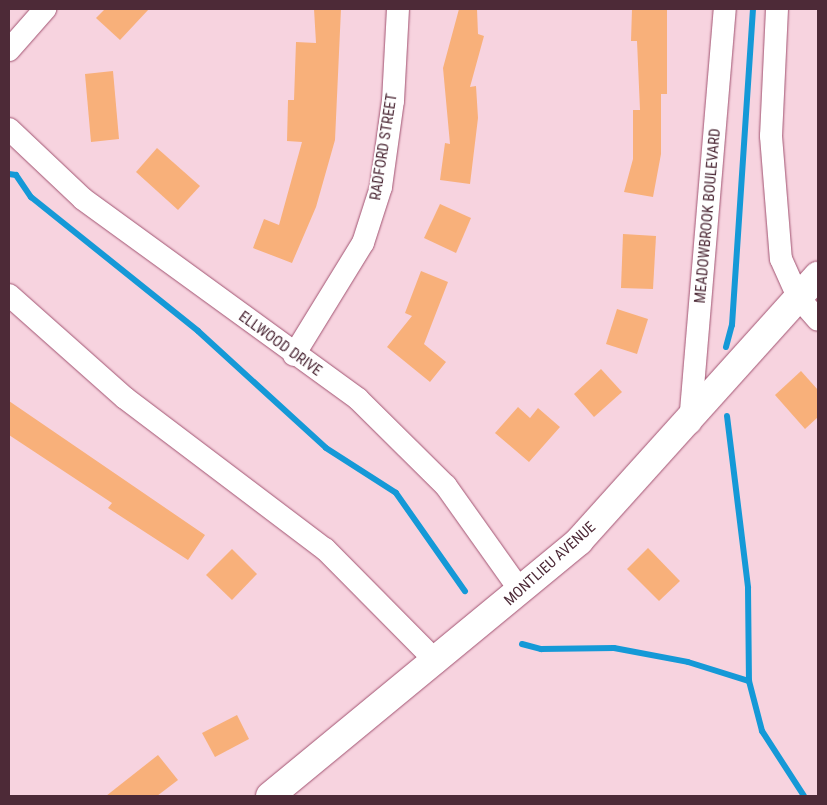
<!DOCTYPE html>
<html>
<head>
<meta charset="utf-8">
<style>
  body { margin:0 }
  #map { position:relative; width:827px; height:805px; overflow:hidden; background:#f7d3df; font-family:"Roboto Condensed",sans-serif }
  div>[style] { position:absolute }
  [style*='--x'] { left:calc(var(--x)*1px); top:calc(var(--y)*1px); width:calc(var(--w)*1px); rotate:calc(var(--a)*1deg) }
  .stream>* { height:6px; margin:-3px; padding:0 3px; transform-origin:3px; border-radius:3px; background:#1599d7 }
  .building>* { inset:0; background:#f8b07a }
  .roads { filter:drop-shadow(0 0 1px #a15371) drop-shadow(0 0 1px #a15371) }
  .minor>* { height:22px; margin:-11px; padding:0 11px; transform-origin:11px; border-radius:11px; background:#fff }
  .tertiary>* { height:28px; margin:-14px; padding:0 14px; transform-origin:14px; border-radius:14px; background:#fff }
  span { translate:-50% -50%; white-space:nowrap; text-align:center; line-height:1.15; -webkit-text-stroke:4px #fff; paint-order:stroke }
  .street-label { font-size:15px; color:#4d2a37 }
  .frame { position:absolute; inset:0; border:10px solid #4d2a37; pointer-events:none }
</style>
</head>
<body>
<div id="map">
  <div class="stream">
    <div style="--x:9;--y:174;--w:7;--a:8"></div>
    <div style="--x:16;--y:175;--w:27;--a:56"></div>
    <div style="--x:31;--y:197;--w:214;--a:38.7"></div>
    <div style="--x:198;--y:331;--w:173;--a:42.4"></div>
    <div style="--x:326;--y:448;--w:83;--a:32.7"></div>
    <div style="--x:396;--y:493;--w:120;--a:54.9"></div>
    <div style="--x:726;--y:347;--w:23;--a:-75"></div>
    <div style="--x:732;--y:325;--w:317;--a:-86.2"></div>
    <div style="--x:727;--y:416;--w:173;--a:83"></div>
    <div style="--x:748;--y:588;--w:93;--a:89.4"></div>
    <div style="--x:749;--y:681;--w:52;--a:75.4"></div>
    <div style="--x:762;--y:731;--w:77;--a:57.1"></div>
    <div style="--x:522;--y:644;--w:20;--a:15"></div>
    <div style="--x:541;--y:649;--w:73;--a:-0.8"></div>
    <div style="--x:614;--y:648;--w:75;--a:10.7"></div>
    <div style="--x:688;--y:662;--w:64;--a:17.3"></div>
  </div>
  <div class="building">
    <div style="clip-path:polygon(105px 9px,149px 9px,120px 40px,96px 18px)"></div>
    <div style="clip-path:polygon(314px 9px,341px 9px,335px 140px,316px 207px,292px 263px,253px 248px,264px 219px,279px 225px,302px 142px,287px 141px,288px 100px,294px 100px,296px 42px,316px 43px)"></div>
    <div style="clip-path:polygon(459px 9px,477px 9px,478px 34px,484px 36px,470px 87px,476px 86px,478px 118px,470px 184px,440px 180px,445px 143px,450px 144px,443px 68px)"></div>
    <div style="clip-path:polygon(632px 9px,667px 9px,667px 94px,661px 94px,661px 154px,653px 197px,624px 192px,633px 159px,633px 110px,640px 110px,637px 41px,631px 41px)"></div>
    <div style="clip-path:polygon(113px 71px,119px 139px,91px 142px,85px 74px)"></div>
    <div style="clip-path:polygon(157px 148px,200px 186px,178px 210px,136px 172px)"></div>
    <div style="clip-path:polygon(440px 204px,471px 218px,456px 253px,424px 238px)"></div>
    <div style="clip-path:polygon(623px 234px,656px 236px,653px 289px,621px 288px)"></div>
    <div style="clip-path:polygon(421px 271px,448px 282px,424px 344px,446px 362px,430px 382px,387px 347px,412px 316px,405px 313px)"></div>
    <div style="clip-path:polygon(617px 309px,648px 319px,637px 354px,606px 344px)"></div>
    <div style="clip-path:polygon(601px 369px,622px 392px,594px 417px,574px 394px)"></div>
    <div style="clip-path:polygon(801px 371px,818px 390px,818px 417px,805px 429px,775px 395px)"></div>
    <div style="clip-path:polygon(9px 401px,205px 535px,188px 560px,108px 508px,112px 503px,9px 435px)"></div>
    <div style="clip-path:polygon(518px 407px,530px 418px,538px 408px,560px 427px,529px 462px,495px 433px)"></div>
    <div style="clip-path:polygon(648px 548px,680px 581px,659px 601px,627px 569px)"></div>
    <div style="clip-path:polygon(232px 549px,257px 574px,232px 600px,206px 575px)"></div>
    <div style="clip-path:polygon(237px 715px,249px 739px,215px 757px,202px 733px)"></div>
    <div style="clip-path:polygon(158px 755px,178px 780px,157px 796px,106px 796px)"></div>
  </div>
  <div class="roads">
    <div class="minor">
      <div style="--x:777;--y:9;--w:127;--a:92.7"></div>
      <div style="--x:771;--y:136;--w:123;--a:85.4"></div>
      <div style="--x:781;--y:259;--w:42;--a:65.9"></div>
      <div style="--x:798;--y:297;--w:30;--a:49"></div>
      <div style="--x:9;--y:50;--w:55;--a:-48.7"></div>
      <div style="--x:9;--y:129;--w:102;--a:43.4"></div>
      <div style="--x:83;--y:199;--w:340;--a:36"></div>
      <div style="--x:358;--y:399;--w:124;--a:44.7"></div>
      <div style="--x:446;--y:486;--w:128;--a:54.6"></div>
      <div style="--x:9;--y:295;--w:155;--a:41.6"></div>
      <div style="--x:125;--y:398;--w:251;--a:37.1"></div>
      <div style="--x:325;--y:549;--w:159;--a:45.3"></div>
      <div style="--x:294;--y:355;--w:132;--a:-58.4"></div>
      <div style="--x:363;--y:243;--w:59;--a:-72.2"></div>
      <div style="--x:381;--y:187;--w:87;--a:-82.1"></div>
      <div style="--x:393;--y:101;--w:92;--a:-86.9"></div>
      <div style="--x:690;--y:423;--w:415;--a:-85.2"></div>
    </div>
    <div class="tertiary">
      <div style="--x:270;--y:796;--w:401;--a:-39.5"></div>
      <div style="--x:579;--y:541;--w:357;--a:-48"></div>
    </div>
  </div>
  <div class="street-label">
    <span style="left:384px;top:147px;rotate:-81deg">RADFORD STREET</span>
    <span style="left:708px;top:216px;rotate:-85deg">MEADOWBROOK BOULEVARD</span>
    <span style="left:280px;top:344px;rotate:36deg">ELLWOOD DRIVE</span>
    <span style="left:550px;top:564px;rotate:-42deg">MONTLIEU AVENUE</span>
  </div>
  <div class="frame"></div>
</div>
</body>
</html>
